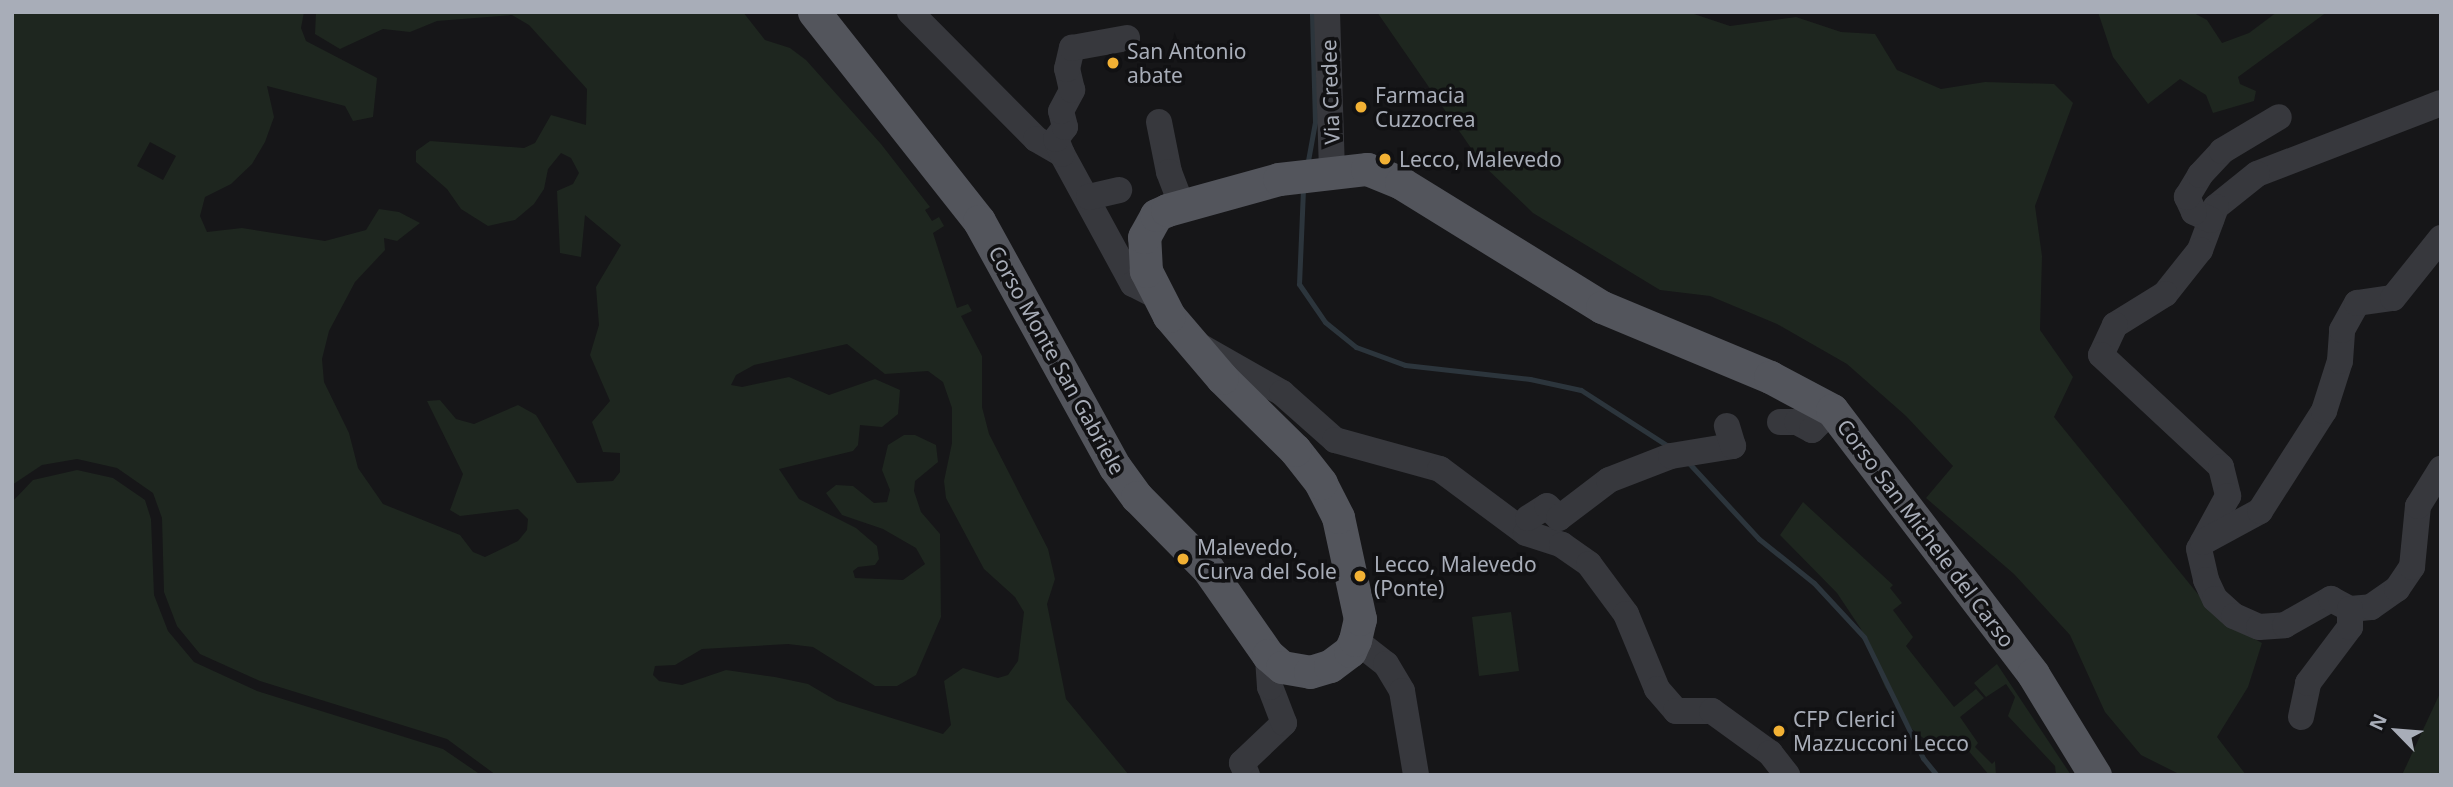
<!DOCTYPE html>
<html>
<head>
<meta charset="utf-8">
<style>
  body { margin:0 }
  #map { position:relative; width:2453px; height:787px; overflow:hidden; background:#161618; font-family:"Noto Sans",sans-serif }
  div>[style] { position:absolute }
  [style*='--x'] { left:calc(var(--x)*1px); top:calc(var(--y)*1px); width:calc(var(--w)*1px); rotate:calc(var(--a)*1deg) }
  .green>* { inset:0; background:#1e261f }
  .stream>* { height:5px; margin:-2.5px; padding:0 2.5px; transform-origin:2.5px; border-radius:2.5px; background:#2c353c }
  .minor>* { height:26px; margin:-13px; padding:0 13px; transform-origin:13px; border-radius:13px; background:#37383d }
  .major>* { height:33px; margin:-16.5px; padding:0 16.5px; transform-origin:16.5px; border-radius:16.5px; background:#53555c }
  .dots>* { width:19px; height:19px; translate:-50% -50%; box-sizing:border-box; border:4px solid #111113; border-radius:50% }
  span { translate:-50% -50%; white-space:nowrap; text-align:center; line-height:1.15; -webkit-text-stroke:7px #111113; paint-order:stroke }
  .poi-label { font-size:21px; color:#a8adb8 }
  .left { translate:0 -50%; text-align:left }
  .street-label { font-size:21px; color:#a8adb8 }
  .frame { position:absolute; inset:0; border:14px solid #a8adb8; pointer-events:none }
  .north { position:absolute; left:2362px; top:696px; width:70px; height:70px; -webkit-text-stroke:5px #111113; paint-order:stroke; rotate:295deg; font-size:19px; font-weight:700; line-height:28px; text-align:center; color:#a8adb8 }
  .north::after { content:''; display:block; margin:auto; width:24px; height:32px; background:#a8adb8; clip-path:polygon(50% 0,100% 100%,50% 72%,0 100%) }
</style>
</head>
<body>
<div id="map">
  <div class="green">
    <div style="clip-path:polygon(evenodd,12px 12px,304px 12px,301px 28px,306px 41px,377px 78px,373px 117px,353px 121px,345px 106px,267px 86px,274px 117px,265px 142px,252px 164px,231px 184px,205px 197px,200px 216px,207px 232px,242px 228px,325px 241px,366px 230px,379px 209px,399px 212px,420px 223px,397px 241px,384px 238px,385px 250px,355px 282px,329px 331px,322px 359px,324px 382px,349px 433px,358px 468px,383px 504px,460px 535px,473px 552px,485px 557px,518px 541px,527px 530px,528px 519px,518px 509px,460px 516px,450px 510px,463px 474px,427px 401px,440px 400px,456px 419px,474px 424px,518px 405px,536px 415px,577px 483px,613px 481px,620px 472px,620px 453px,603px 452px,592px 422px,610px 401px,590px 355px,599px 325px,596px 287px,621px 245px,585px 215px,581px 257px,560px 253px,557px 191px,573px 184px,579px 173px,571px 158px,561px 153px,548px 169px,544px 189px,534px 204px,515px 220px,488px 226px,461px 209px,447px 189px,416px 162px,416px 151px,430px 141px,524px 148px,535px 143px,551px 115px,586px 125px,587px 89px,529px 25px,512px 15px,437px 21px,410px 32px,383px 29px,340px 49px,315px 34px,316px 12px,743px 12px,765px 40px,790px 48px,806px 60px,881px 144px,930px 207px,925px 210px,932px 221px,939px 217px,944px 226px,933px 233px,957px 308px,968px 304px,972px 311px,961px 316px,982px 356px,982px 407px,989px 434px,1048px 549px,1055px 579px,1047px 604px,1066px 699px,1129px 775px,496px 775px,447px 739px,260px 681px,200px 654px,177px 626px,164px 592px,162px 518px,153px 493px,117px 468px,77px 459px,42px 465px,12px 485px,12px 12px,150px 142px,176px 156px,163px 180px,137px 166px,150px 142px,12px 12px,847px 344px,885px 374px,928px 371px,943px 382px,952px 408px,952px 443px,944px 481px,946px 498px,984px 569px,1015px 597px,1024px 612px,1018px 661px,1008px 675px,998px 678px,963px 668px,944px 681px,951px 725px,943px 734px,837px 701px,808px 684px,775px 677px,726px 670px,682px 685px,659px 681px,653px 675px,655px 666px,675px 665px,702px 649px,788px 644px,813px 647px,875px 686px,897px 686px,916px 675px,941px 617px,940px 534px,921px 512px,914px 491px,915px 481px,938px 462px,936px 445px,915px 435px,904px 435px,888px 445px,882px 470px,890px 490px,887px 502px,874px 503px,853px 486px,836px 485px,826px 493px,842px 515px,883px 529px,916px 548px,925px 564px,903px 580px,855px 578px,853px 571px,858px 567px,875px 565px,879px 559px,877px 546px,856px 528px,799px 499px,779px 469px,853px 451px,858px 445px,860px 425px,882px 427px,898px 414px,900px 390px,875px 379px,829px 395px,789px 377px,742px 387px,731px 385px,736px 375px,754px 365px,847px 344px)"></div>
    <div style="clip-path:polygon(1377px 12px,1688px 12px,1730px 26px,1796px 17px,1841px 32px,1875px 34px,1897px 70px,1941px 89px,1985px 82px,2054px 84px,2073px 103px,2035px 206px,2042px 256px,2040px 330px,2073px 377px,2054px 417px,2197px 593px,2227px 624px,2262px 643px,2248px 687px,2217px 737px,2246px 775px,2181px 775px,2141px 755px,2105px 712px,2070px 635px,2014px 574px,1926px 498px,1953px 466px,1906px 416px,1847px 364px,1777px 324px,1710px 296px,1660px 290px,1533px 213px,1482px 164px)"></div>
    <div style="clip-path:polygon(2098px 12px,2192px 12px,2207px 20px,2222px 43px,2249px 33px,2277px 12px,2327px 12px,2238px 77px,2240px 84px,2256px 91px,2254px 101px,2213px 113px,2206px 95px,2180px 79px,2148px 104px,2113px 57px)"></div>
    <div style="clip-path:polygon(77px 470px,113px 478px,145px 500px,151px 519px,154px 595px,168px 631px,194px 662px,257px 691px,443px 749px,481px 775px,12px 775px,12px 502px,33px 480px)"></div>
    <div style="clip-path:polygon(1803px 502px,1893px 585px,1890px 588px,1902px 603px,1893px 610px,1913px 637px,1906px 646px,1954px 707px,1976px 689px,1984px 698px,1960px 717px,1978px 743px,1975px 747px,1992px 764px,1995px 761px,1996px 775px,1989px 775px,1956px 736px,1938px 750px,1912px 729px,1885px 687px,1861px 629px,1837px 593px,1780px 535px)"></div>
    <div style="clip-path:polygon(1511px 612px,1519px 671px,1479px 676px,1472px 617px)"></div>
    <div style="clip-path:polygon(1997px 664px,2071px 775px,2056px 775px,2055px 766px,2008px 716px,2015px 697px,2006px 684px,1986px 697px,1974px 683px)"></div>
    <div style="clip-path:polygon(2441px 691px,2441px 775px,2402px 775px)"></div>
  </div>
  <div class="stream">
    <div style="--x:1307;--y:166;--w:45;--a:-79.7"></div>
    <div style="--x:1315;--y:122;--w:110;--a:-91.6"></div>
    <div style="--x:1303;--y:189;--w:95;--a:92.4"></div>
    <div style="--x:1299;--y:284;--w:46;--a:55.6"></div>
    <div style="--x:1325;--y:322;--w:40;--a:39"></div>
    <div style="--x:1356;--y:347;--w:52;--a:20.2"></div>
    <div style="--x:1405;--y:365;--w:126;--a:6.4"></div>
    <div style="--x:1530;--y:379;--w:52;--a:12.2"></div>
    <div style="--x:1581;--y:390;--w:107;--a:32.8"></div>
    <div style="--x:1687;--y:461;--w:106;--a:47.3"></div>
    <div style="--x:1759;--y:539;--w:70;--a:38.7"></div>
    <div style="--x:1814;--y:583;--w:74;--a:47.2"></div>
    <div style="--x:1864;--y:637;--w:135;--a:64"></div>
    <div style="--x:1923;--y:758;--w:22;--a:51"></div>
  </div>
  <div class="minor">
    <div style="--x:910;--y:12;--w:179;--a:45.2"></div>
    <div style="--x:1036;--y:139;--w:30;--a:30"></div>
    <div style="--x:1062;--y:154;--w:148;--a:61.4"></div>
    <div style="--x:1133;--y:284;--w:27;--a:27"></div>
    <div style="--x:1327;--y:12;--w:160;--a:88.2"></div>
    <div style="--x:2441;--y:103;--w:197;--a:158.9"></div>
    <div style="--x:2257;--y:174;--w:53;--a:141.2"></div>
    <div style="--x:2216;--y:207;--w:46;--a:110.4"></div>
    <div style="--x:2200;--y:250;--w:56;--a:128.5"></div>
    <div style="--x:2165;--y:294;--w:59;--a:148.2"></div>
    <div style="--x:2115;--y:325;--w:33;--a:115"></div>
    <div style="--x:2101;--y:355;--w:164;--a:43"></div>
    <div style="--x:2221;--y:467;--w:30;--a:76"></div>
    <div style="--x:2228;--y:496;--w:60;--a:118.7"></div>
    <div style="--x:2199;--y:549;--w:32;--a:77"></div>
    <div style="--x:2206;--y:580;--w:21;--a:65"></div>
    <div style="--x:2215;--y:599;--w:25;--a:42"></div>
    <div style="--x:2234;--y:616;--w:27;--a:24"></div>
    <div style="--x:2259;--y:627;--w:26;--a:-4"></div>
    <div style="--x:2285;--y:625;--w:53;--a:-29.5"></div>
    <div style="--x:2331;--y:599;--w:21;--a:28"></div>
    <div style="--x:2350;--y:609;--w:21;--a:-5"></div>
    <div style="--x:2371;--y:607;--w:32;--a:-35"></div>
    <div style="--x:2397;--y:589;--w:27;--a:-56"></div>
    <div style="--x:2412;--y:567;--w:61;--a:-84.4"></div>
    <div style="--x:2418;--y:506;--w:44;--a:-58.1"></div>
    <div style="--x:1159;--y:122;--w:51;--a:78.7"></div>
    <div style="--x:1169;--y:172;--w:36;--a:69"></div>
    <div style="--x:1062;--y:154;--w:16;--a:-112"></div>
    <div style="--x:1056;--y:139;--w:15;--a:-53"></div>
    <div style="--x:1065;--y:127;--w:16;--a:-104"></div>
    <div style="--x:1061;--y:111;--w:24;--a:-62"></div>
    <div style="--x:1072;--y:90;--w:22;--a:-103"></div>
    <div style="--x:1067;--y:69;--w:22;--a:-77"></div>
    <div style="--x:1072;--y:48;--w:56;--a:-10.3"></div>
    <div style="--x:1089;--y:197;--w:31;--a:-13"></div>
    <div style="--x:2211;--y:220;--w:19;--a:-155"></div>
    <div style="--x:2194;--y:212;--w:17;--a:-115"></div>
    <div style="--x:2187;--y:197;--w:26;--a:-59"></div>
    <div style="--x:2200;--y:175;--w:33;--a:-47"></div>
    <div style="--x:2222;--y:151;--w:66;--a:-30.8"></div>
    <div style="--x:1198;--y:345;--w:97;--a:29.7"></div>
    <div style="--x:1282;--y:393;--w:71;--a:41.6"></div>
    <div style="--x:1335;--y:440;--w:109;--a:15.4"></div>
    <div style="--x:1440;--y:469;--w:107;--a:36.7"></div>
    <div style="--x:1526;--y:533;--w:38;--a:18"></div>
    <div style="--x:1562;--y:545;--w:33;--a:35"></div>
    <div style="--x:1589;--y:564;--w:62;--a:53.5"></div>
    <div style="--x:1626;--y:614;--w:81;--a:67.5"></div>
    <div style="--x:1657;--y:689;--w:29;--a:49"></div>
    <div style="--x:1676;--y:711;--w:36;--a:0"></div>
    <div style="--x:1712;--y:711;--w:72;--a:35.9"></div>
    <div style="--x:1770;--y:753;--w:28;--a:52"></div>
    <div style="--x:1780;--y:422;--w:17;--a:0"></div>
    <div style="--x:1797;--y:422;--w:17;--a:28"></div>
    <div style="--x:1812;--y:430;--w:28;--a:-45"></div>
    <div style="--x:1528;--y:518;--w:22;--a:-32"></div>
    <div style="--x:1547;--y:506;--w:17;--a:45"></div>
    <div style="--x:1559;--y:518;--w:63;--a:-37.2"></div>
    <div style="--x:1609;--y:480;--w:66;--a:-21.2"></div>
    <div style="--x:1671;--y:456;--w:63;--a:-9.2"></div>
    <div style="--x:1733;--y:446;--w:21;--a:-107"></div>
    <div style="--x:2203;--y:542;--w:65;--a:-28.5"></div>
    <div style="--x:2260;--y:511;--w:119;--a:-57.4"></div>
    <div style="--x:2324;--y:411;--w:52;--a:-72.3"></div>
    <div style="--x:2340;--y:361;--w:31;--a:-86"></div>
    <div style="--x:2342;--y:330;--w:31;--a:-61"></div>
    <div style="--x:2357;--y:303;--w:36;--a:-8"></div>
    <div style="--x:2393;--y:298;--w:77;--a:-51.3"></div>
    <div style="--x:1355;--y:640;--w:39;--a:38"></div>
    <div style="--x:1386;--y:664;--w:31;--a:59"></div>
    <div style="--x:1402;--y:691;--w:85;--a:80.5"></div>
    <div style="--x:2301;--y:717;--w:35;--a:-78"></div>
    <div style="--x:2308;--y:683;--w:70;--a:-53.1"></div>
    <div style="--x:2350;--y:627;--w:18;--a:-90"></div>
    <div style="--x:1247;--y:775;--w:13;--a:-113"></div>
    <div style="--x:1242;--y:763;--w:58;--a:-43.6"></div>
    <div style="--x:1284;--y:723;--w:39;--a:-111"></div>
    <div style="--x:1270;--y:687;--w:32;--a:-94"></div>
  </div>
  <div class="major">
    <div style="--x:814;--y:12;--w:266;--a:51.7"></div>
    <div style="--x:979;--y:221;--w:281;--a:61.1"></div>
    <div style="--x:1115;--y:467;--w:37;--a:54"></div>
    <div style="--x:1137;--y:497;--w:101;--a:45.4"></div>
    <div style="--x:1208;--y:569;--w:105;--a:55.1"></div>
    <div style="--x:1268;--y:655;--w:18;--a:41"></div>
    <div style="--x:1282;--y:667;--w:28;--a:10"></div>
    <div style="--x:1310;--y:672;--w:21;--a:-17"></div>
    <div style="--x:1330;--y:666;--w:25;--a:-37"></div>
    <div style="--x:1350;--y:651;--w:12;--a:-66"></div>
    <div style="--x:1355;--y:640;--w:22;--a:-77"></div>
    <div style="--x:1360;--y:619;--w:104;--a:-102.2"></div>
    <div style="--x:1338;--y:517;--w:38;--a:-117"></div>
    <div style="--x:1321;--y:483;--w:42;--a:-128.2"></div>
    <div style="--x:1295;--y:450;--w:103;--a:-135.4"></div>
    <div style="--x:1222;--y:378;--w:82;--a:-130.5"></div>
    <div style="--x:1169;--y:316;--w:51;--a:-117.1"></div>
    <div style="--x:1146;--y:271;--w:34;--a:-93"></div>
    <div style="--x:1144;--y:237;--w:25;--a:-61"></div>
    <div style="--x:1156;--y:215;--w:12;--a:-24"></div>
    <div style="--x:1167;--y:210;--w:116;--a:-15.5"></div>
    <div style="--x:1279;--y:179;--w:89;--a:-6.5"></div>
    <div style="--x:1367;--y:169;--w:37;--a:22"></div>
    <div style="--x:1401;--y:183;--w:236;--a:31.7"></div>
    <div style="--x:1602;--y:307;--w:182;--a:22.6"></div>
    <div style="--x:1770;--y:377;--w:70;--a:28"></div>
    <div style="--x:1832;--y:410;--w:332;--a:52.7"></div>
    <div style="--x:2033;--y:674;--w:119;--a:58.5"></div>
  </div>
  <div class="dots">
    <div style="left:1113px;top:63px;background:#f2b134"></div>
    <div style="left:1361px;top:107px;background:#f2b134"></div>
    <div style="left:1385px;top:159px;background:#f2b134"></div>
    <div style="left:1183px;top:559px;background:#f2b134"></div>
    <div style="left:1360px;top:576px;background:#f2b134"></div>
    <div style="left:1779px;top:731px;background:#f2b134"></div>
  </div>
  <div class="poi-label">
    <span class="left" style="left:1127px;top:63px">San Antonio<br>abate</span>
    <span class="left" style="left:1375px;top:107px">Farmacia<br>Cuzzocrea</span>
    <span class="left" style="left:1399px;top:159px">Lecco, Malevedo</span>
    <span class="left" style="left:1197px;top:559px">Malevedo,<br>Curva del Sole</span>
    <span class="left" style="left:1374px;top:576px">Lecco, Malevedo<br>(Ponte)</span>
    <span class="left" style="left:1793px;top:731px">CFP Clerici<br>Mazzucconi Lecco</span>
  </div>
  <div class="street-label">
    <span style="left:1330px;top:92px;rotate:-92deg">Via Credee</span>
    <span style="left:1057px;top:360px;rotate:61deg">Corso Monte San Gabriele</span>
    <span style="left:1926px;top:533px;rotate:53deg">Corso San Michele del Carso</span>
  </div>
  <div class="frame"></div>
  <div class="north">N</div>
</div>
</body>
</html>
